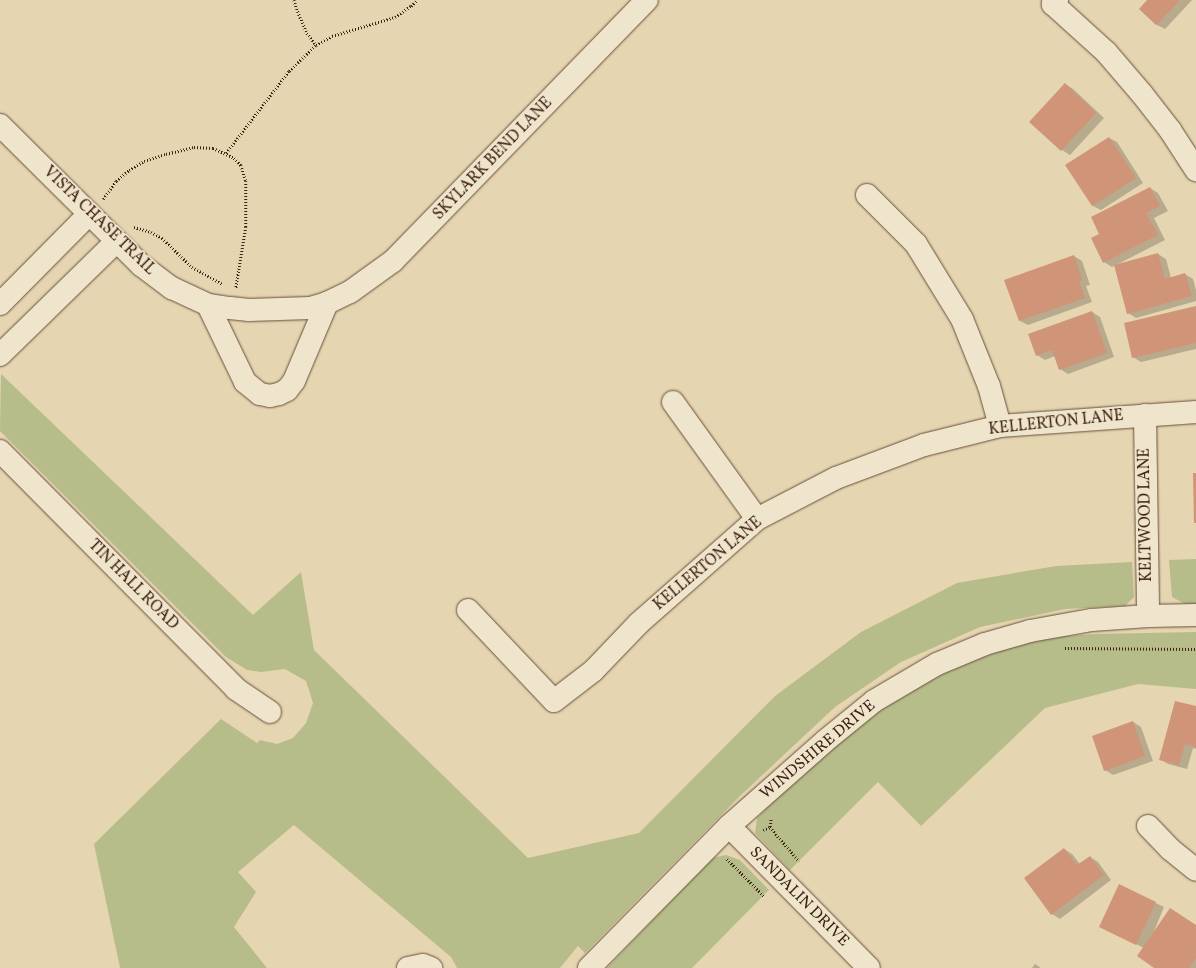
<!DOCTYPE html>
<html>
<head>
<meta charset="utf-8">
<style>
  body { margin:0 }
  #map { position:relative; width:1196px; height:968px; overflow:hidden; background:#e6d5b1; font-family:Vollkorn,serif }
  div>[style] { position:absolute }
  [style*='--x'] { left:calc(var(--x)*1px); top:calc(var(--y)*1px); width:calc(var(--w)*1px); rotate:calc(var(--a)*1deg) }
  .green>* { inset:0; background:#b7bd8a }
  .shadow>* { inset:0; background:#0003 }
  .building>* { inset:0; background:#d09478 }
  .path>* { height:2.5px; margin-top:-1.25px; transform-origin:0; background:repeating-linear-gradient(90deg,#3e2214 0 1px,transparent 0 3px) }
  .roads { filter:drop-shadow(0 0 1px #684f3b) drop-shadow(0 0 1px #684f3b) }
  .minor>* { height:22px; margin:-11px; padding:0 11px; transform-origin:11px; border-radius:11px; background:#efe4cc }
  span { translate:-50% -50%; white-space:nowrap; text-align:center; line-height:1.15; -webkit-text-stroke:3.5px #efe4cc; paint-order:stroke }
  .street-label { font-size:16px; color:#3e2214 }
</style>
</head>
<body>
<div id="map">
  <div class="green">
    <div style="clip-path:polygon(1px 374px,253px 615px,301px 572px,314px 650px,528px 858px,639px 833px,775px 696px,861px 632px,957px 583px,1056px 566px,1132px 562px,1134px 597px,1125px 606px,1065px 609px,980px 627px,901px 662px,835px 707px,740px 796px,585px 953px,578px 946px,560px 968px,457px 968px,451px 957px,294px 825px,238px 872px,256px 892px,234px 927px,267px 968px,120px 968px,94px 844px,221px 719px,257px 743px,260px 740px,277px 744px,293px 738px,306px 723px,313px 703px,306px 681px,285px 669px,261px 672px,247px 670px,226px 657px,0 431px)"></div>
    <div style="clip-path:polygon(1196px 559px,1196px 604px,1185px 604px,1172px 597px,1169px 560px)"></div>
    <div style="clip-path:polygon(1196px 632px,1196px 689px,1138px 684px,1045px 708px,921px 826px,878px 782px,790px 870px,755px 833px,757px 818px,809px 764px,869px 712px,925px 679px,984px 652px,1041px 638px,1095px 634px)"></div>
    <div style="clip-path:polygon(726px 855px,740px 860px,769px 890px,692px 968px,607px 968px,712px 858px)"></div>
  </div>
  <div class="shadow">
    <div style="clip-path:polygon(1149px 0,1192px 0,1165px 29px,1157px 25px,1140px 9px)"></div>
    <div style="clip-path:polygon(1065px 84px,1073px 89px,1104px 118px,1070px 155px,1062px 150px)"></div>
    <div style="clip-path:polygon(1109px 138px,1117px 142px,1143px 183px,1101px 210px,1093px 206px,1067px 165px)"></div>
    <div style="clip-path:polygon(1150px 188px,1158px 193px,1168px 211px,1154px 218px,1165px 240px,1116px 265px,1158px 254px,1166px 259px,1171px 278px,1185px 274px,1193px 279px,1196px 290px,1196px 301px,1136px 318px,1128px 313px,1115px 265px,1112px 267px,1104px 262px,1101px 234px)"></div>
    <div style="clip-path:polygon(1074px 256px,1082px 261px,1090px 285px,1086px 286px,1092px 302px,1028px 325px,1020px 321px)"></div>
    <div style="clip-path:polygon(1196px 307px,1196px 349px,1141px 362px,1133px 357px)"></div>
    <div style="clip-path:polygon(1092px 312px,1100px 317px,1114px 357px,1068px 374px,1060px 369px,1055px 356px,1045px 360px,1037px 355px)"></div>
    <div style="clip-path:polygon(1196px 707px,1196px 749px,1193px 748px,1187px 769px,1168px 764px,1160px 759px)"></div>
    <div style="clip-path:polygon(1133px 722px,1141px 727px,1153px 761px,1113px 775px,1105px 770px)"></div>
    <div style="clip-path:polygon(1064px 849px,1072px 854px,1080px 864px,1090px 857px,1098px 862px,1111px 880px,1060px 919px,1052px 914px)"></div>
    <div style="clip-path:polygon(1119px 886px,1164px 907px,1152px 936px,1196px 926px,1196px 968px,1156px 968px,1144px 948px,1100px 927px)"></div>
    <div style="clip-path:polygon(1035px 964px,1041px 968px,1032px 968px)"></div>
  </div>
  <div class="building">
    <div style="clip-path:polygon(1147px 0,1180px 0,1156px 25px,1139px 9px)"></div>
    <div style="clip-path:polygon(1065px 83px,1096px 113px,1061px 151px,1029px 122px)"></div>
    <div style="clip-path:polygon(1109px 137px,1136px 178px,1092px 206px,1065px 165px)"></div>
    <div style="clip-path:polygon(1150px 187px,1160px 206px,1146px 213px,1158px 235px,1103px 263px,1091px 238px,1099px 234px,1091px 217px)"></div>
    <div style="clip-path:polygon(1158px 253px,1165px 279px,1185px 273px,1192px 296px,1127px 314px,1114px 265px)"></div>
    <div style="clip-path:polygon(1074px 255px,1082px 280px,1079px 282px,1085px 298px,1019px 321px,1004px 280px)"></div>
    <div style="clip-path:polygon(1196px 306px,1196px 343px,1132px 358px,1124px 323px)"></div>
    <div style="clip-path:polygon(1092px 311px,1107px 353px,1059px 370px,1052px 350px,1036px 356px,1028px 334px)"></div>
    <div style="clip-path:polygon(1193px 473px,1196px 473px,1196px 523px,1194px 523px)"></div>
    <div style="clip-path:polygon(1175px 701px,1196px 706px,1196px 747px,1185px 744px,1179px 765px,1159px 760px)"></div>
    <div style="clip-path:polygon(1133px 721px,1145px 756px,1104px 771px,1092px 736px)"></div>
    <div style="clip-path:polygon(1064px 848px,1077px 865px,1090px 856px,1104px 875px,1051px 915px,1024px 878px)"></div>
    <div style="clip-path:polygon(1119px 884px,1156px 902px,1136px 945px,1099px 927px)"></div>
    <div style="clip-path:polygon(1170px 908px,1196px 925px,1196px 958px,1189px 968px,1154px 968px,1137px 956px)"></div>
  </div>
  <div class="path">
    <div style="--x:294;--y:0;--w:18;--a:71"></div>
    <div style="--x:300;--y:17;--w:17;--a:66"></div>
    <div style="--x:307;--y:33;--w:15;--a:53"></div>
    <div style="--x:226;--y:153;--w:103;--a:-52.5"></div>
    <div style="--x:289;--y:71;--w:37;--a:-44"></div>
    <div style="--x:316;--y:45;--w:18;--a:-29"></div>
    <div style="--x:332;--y:36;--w:66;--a:-16.8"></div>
    <div style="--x:395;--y:17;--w:19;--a:-35"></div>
    <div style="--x:411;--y:6;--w:8;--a:-45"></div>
    <div style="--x:103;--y:199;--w:22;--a:-54"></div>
    <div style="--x:116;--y:181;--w:17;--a:-40"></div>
    <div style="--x:129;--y:170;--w:17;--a:-31"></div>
    <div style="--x:144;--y:161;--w:23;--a:-18"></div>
    <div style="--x:166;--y:154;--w:29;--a:-14"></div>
    <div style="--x:194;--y:147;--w:19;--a:3"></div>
    <div style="--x:213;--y:148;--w:23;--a:25"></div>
    <div style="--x:234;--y:158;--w:10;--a:45"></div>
    <div style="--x:241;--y:165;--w:17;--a:73"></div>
    <div style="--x:246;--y:181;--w:46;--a:90"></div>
    <div style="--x:246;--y:227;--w:62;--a:99.3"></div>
    <div style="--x:134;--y:227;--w:18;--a:16"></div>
    <div style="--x:151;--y:232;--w:13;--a:29"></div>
    <div style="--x:162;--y:238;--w:42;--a:44"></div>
    <div style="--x:192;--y:267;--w:35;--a:29"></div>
    <div style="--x:1065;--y:648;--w:131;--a:0.4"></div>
    <div style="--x:770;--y:827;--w:45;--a:49.5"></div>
    <div style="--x:763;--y:830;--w:8;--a:-23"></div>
    <div style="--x:770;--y:827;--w:9;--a:-84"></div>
    <div style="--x:727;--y:859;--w:52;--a:45"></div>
  </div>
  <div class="roads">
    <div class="minor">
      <div style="--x:1057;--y:0;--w:6;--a:135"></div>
      <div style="--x:1053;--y:4;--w:72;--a:42.2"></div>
      <div style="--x:1106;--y:52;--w:55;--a:49.4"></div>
      <div style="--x:1142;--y:94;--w:46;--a:52.1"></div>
      <div style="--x:1170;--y:130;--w:48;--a:57"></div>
      <div style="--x:0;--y:125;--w:199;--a:44.8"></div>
      <div style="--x:141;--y:265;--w:39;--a:37"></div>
      <div style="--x:172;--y:288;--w:40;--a:25"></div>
      <div style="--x:208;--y:305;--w:22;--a:8"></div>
      <div style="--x:230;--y:308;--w:19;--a:6"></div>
      <div style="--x:249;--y:310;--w:61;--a:-1.9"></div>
      <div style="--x:310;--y:308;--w:18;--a:-16"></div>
      <div style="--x:327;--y:303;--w:25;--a:-26"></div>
      <div style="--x:350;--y:292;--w:53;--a:-35.8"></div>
      <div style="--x:393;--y:261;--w:364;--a:-45.8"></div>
      <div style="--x:867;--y:195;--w:69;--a:45"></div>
      <div style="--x:916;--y:244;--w:88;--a:58.5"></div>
      <div style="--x:962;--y:319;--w:72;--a:68.1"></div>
      <div style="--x:989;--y:386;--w:41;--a:74.6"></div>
      <div style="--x:0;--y:304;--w:127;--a:-45.3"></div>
      <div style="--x:208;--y:305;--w:85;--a:64.3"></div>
      <div style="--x:245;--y:382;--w:19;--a:39"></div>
      <div style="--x:260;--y:394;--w:10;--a:11"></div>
      <div style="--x:270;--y:396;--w:9;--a:-13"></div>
      <div style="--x:279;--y:394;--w:9;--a:-27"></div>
      <div style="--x:287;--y:390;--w:11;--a:-52"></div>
      <div style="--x:294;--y:381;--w:85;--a:-67.1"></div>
      <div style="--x:0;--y:355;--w:163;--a:-44.3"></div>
      <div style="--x:673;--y:402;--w:144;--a:54.3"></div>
      <div style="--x:1145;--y:415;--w:201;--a:89.1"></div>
      <div style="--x:0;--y:451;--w:335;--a:45.2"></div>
      <div style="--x:236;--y:689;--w:41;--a:34.1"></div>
      <div style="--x:468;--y:610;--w:125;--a:46.6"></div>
      <div style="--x:554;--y:701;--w:49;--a:-37.6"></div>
      <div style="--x:593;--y:671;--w:66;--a:-46.2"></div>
      <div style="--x:639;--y:623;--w:157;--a:-41.4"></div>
      <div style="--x:757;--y:519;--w:89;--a:-27.4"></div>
      <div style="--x:836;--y:478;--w:94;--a:-20.6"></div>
      <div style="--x:924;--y:445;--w:78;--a:-14"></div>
      <div style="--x:1000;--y:426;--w:196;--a:-4.1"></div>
      <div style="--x:729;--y:826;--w:199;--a:45.4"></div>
      <div style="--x:1148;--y:826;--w:32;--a:46"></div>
      <div style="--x:1170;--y:849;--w:33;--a:39"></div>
      <div style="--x:408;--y:968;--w:15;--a:-11"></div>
      <div style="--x:423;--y:965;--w:9;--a:21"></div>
      <div style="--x:589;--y:968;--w:199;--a:-45.4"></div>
      <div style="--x:729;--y:826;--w:128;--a:-41.5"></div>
      <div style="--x:825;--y:741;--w:63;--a:-39.2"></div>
      <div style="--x:874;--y:701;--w:73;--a:-30.4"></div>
      <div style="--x:937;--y:664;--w:52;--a:-22.6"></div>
      <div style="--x:985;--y:644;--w:47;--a:-16.1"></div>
      <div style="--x:1030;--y:631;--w:63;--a:-10.1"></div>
      <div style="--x:1092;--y:620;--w:56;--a:-4.1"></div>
      <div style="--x:1148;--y:616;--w:48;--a:-1.2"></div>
    </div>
  </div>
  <div class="street-label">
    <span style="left:493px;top:159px;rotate:-46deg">SKYLARK BEND LANE</span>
    <span style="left:99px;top:221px;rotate:44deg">VISTA CHASE TRAIL</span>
    <span style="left:1056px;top:423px;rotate:-6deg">KELLERTON LANE</span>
    <span style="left:1146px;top:515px;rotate:-91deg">KELTWOOD LANE</span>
    <span style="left:708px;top:564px;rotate:-40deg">KELLERTON LANE</span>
    <span style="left:133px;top:585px;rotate:45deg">TIN HALL ROAD</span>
    <span style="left:818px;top:750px;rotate:-40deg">WINDSHIRE DRIVE</span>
    <span style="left:799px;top:897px;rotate:45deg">SANDALIN DRIVE</span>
  </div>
</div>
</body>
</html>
